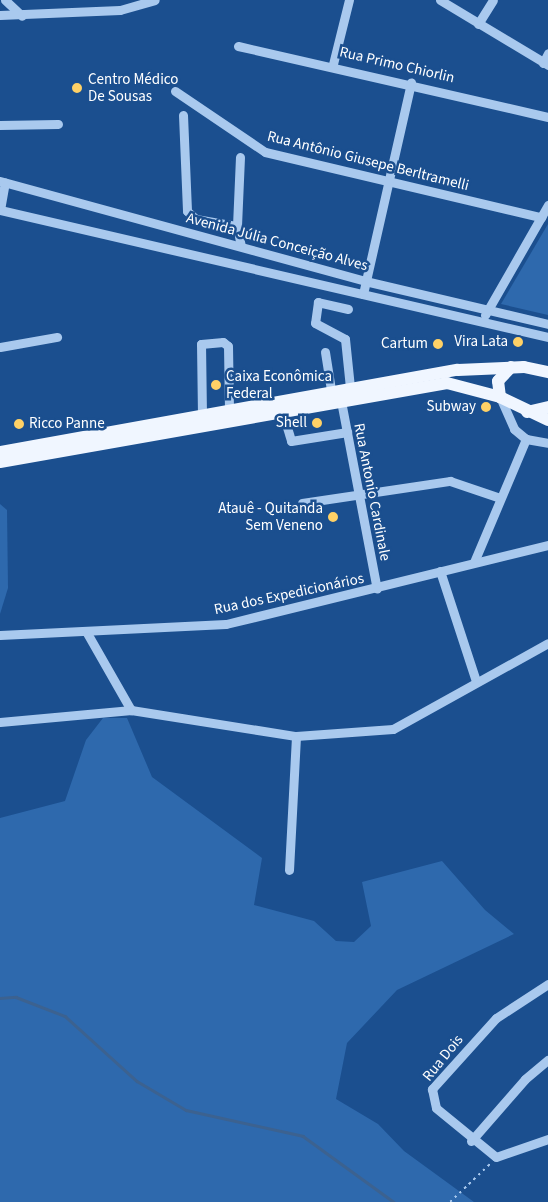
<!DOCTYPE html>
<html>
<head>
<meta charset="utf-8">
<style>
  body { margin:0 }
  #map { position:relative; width:548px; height:1202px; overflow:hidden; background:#1b4f8f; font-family:"Source Sans 3",sans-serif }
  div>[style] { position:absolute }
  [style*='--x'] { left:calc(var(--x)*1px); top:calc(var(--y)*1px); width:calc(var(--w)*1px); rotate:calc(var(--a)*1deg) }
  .green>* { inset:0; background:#2e69ad }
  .stream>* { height:2.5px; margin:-1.25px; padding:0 1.25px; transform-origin:1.25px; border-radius:1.25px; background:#3c6290 }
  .path>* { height:2px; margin-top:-1px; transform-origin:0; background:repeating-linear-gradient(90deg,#a9c9ee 0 2.5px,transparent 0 6.5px) }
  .minor>* { height:9px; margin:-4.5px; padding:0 4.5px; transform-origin:4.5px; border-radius:4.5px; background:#a9c9ee }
  .major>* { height:12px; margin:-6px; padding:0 6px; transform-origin:6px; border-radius:6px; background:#f0f6ff }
  .dots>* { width:14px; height:14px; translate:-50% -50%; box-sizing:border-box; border:2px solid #1b4f8f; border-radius:50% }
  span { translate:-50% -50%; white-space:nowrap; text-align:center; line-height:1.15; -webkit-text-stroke:5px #1b4f8f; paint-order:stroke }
  .street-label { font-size:15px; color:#fff }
  .poi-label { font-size:15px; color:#fff }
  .left { translate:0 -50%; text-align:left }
  .right { translate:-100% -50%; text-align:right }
</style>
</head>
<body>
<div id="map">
  <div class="green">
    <div style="clip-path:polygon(548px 224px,548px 315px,501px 304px)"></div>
    <div style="clip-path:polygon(0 504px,7px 510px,8px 588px,0 614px)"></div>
    <div style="clip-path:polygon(103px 718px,127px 718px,152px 777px,262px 858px,254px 905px,314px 921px,336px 941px,354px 942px,371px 926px,362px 882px,442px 861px,485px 910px,514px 934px,397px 990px,347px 1043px,336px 1099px,378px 1124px,404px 1151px,474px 1202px,0 1202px,0 818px,65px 801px,86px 740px)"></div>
  </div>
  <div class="stream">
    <div style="--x:0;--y:998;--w:16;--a:-4"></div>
    <div style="--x:16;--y:997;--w:53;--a:21.2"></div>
    <div style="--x:65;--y:1016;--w:97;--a:42.1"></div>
    <div style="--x:137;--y:1081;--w:57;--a:30.6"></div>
    <div style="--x:186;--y:1110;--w:120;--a:12.5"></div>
    <div style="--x:303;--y:1136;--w:112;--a:36"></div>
  </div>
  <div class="path">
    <div style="--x:450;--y:1202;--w:57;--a:-43.6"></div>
  </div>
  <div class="minor">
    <div style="--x:5;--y:0;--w:23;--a:43"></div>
    <div style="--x:440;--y:0;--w:126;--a:31"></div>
    <div style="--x:0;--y:15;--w:120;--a:-2.4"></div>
    <div style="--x:120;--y:10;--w:36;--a:-16"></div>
    <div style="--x:478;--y:24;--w:28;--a:-58"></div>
    <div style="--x:238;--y:46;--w:318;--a:12.9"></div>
    <div style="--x:543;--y:63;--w:11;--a:-63"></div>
    <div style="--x:333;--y:64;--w:66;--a:-76"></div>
    <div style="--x:175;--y:91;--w:109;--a:34.1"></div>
    <div style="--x:265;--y:152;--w:284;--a:13.3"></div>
    <div style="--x:183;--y:115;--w:96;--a:87.6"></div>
    <div style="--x:187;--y:211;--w:12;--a:42"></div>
    <div style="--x:196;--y:219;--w:42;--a:9.7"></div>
    <div style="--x:0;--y:125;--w:58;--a:-1"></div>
    <div style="--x:240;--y:157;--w:69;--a:92.5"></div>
    <div style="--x:237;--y:226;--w:20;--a:79"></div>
    <div style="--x:0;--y:181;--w:378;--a:15.3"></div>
    <div style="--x:365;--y:281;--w:188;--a:13.2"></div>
    <div style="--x:0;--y:210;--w:563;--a:13.05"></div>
    <div style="--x:0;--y:210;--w:28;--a:-80"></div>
    <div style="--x:363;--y:294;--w:217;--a:-77.2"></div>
    <div style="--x:348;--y:309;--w:31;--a:-167"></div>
    <div style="--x:318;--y:302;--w:21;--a:98"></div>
    <div style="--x:315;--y:323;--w:34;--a:28"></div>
    <div style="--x:345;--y:339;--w:48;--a:84.1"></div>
    <div style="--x:485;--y:315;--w:127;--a:-60.2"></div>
    <div style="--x:0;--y:347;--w:58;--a:-10"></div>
    <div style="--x:325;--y:352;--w:38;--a:81"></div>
    <div style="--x:500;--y:397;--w:35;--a:66"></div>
    <div style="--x:514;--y:429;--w:16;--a:40"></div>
    <div style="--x:526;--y:439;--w:22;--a:10"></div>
    <div style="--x:341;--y:401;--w:191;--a:79.2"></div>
    <div style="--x:282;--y:411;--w:31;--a:73"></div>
    <div style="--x:291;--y:441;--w:57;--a:-9.1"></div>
    <div style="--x:202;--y:415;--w:71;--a:-90.8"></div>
    <div style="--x:201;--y:344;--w:22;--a:-5"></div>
    <div style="--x:223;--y:342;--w:6;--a:39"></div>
    <div style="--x:228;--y:346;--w:64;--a:89.1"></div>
    <div style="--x:302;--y:503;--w:150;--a:-8.5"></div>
    <div style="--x:450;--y:481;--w:53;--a:18.8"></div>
    <div style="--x:474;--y:562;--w:134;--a:-67.1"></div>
    <div style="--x:440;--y:571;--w:116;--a:71.9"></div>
    <div style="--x:87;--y:633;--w:89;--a:60.3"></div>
    <div style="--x:0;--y:635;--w:226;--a:-2.8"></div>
    <div style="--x:226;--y:624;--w:332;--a:-13.8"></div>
    <div style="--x:0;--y:722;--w:132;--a:-5.2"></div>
    <div style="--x:131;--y:710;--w:167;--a:9"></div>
    <div style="--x:296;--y:736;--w:97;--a:-4.1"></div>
    <div style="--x:393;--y:729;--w:177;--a:-29"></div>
    <div style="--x:289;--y:870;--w:134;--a:-87"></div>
    <div style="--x:548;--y:984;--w:62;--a:146.8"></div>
    <div style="--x:496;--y:1018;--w:96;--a:132"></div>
    <div style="--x:432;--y:1089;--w:19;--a:78"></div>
    <div style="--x:436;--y:1108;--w:77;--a:39.2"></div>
    <div style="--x:496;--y:1157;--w:55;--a:-19.1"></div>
    <div style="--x:471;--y:1141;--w:82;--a:-48.9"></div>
    <div style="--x:525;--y:1079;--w:30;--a:-40"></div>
  </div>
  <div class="major">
    <div style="--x:500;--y:397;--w:16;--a:-97"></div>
    <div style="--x:498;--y:381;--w:19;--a:-47"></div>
    <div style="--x:527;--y:412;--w:22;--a:-13"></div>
    <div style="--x:0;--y:452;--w:465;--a:-10.2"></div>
    <div style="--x:458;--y:370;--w:66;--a:-2.6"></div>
    <div style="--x:524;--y:367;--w:25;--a:12"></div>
    <div style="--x:0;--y:462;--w:454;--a:-10"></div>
    <div style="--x:447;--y:383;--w:55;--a:14.8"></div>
    <div style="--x:500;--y:397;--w:53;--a:25.6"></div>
  </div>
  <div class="dots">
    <div style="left:77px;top:88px;background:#ffd166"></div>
    <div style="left:518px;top:342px;background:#ffd166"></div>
    <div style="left:438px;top:344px;background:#ffd166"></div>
    <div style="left:216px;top:385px;background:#ffd166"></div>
    <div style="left:486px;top:407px;background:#ffd166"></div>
    <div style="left:317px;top:423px;background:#ffd166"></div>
    <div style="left:19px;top:424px;background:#ffd166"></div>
    <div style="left:333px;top:517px;background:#ffd166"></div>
  </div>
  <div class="street-label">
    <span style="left:397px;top:65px;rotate:13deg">Rua Primo Chiorlin</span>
    <span style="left:368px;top:161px;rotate:14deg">Rua Antônio Giusepe Berltramelli</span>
    <span style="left:277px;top:242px;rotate:15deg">Avenida Júlia Conceição Alves</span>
    <span style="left:372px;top:492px;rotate:79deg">Rua Antonio Cardinale</span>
    <span style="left:289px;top:594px;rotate:-12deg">Rua dos Expedicionários</span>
    <span style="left:443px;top:1058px;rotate:-51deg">Rua Dois</span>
  </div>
  <div class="poi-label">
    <span class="left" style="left:88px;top:88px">Centro Médico<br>De Sousas</span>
    <span class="right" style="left:508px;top:342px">Vira Lata</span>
    <span class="right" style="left:428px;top:344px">Cartum</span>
    <span class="left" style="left:226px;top:385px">Caixa Econômica<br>Federal</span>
    <span class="right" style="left:476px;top:407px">Subway</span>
    <span class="right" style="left:307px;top:423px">Shell</span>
    <span class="left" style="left:29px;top:424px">Ricco Panne</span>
    <span class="right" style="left:323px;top:517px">Atauê - Quitanda<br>Sem Veneno</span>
  </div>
</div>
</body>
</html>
